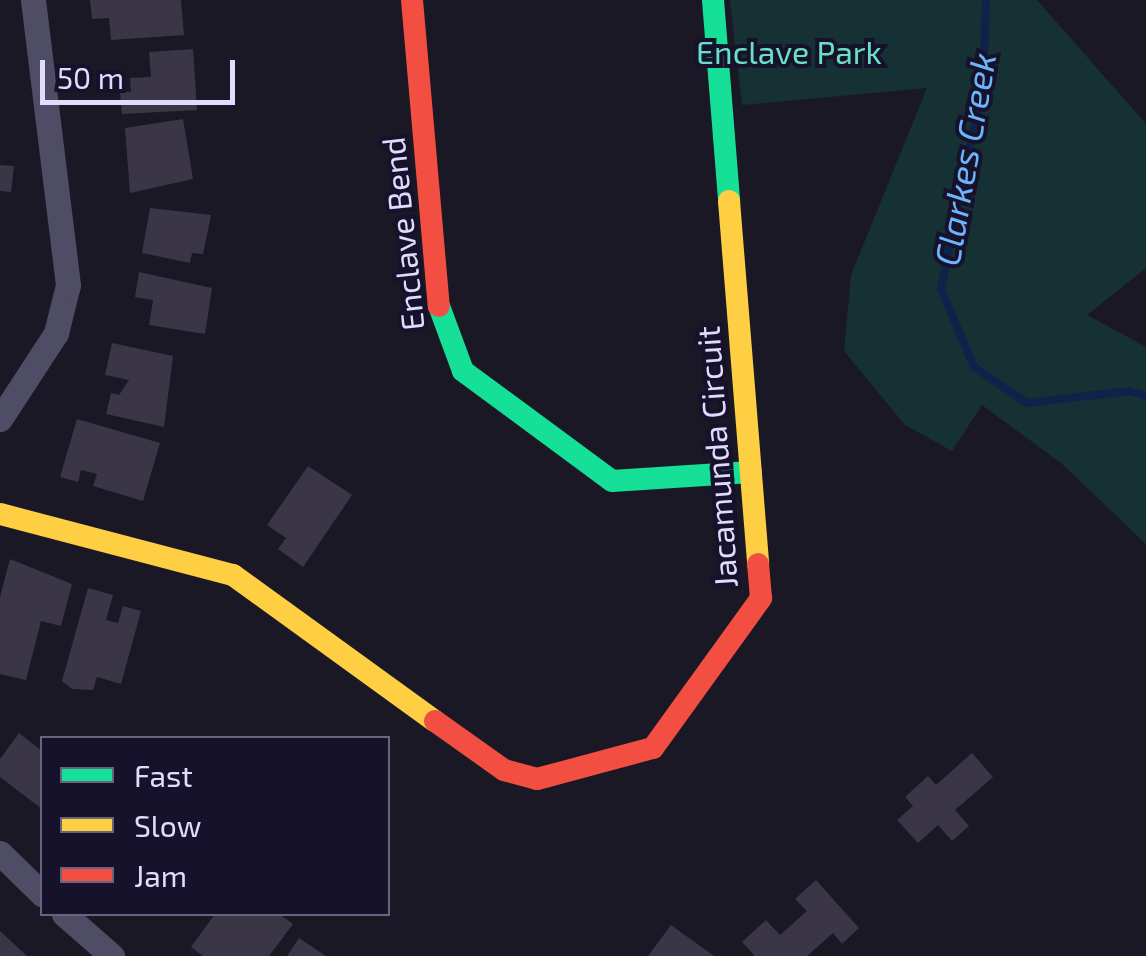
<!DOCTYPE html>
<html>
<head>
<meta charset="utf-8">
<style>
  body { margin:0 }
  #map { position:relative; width:1146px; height:956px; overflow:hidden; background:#1a1825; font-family:"Exo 2",sans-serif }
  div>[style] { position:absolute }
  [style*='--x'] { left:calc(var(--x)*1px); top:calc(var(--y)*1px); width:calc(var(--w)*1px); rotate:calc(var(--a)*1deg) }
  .green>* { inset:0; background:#163133 }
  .stream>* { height:8px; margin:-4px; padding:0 4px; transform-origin:4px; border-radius:4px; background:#0f224a }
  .building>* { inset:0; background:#3a3646 }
  .street>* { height:25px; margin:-12.5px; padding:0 12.5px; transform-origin:12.5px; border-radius:12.5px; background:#4f4d66 }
  .fast>* { height:22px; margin:-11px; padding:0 11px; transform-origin:11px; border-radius:11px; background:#16e098 }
  .slow>* { height:22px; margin:-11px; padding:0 11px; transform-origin:11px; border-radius:11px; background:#ffcf43 }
  .jam>* { height:22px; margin:-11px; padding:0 11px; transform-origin:11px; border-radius:11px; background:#f24e42 }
  span { translate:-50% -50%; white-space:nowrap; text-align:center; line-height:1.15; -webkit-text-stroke:8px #17122b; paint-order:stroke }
  .park-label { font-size:32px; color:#68dfc6 }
  .street-label { font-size:32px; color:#e1dcfe }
  .water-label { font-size:35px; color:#6cb4fc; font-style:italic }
  .legend { position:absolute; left:40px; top:736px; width:350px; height:180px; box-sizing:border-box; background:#17122b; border:2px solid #68637f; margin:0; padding:12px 18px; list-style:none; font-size:30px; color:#e1dcfe }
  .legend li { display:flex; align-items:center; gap:20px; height:50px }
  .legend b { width:50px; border:2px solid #68637f }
  .scale { position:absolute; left:40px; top:60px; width:195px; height:45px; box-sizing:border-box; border:5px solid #e1dcfe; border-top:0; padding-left:12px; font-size:30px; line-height:35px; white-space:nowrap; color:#e1dcfe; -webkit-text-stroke:8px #17122b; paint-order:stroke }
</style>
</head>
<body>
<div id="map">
  <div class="green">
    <div style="clip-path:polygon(730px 0,1037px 0,1146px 124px,1146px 268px,1087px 315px,1146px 347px,1146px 544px,1061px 463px,982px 405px,952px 451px,905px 425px,844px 351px,851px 275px,927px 88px,742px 105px)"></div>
  </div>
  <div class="stream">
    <div style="--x:986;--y:0;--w:84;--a:92"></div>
    <div style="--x:983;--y:84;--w:209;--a:101.6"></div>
    <div style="--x:941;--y:289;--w:85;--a:67.1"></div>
    <div style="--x:974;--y:367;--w:64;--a:34.2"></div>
    <div style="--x:1027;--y:403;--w:103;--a:-6.7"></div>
    <div style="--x:1129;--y:391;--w:18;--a:16"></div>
  </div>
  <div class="building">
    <div style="clip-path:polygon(90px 0,181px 0,184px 35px,111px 40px,109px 18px,92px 19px)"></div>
    <div style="clip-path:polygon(193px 49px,197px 110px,122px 114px,120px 92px,131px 92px,130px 78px,151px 77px,149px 52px)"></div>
    <div style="clip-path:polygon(183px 119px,193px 179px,130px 193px,125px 128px)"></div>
    <div style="clip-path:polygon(0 165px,14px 166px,11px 192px,0 191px)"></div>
    <div style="clip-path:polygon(150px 208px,211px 215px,203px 254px,192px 253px,190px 263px,142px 253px)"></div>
    <div style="clip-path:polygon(139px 272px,212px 288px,205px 334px,149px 325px,153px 300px,135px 297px)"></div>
    <div style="clip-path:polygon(112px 343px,173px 356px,164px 427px,106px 414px,111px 393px,119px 395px,129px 380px,105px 375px)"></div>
    <div style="clip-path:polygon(77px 419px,160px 443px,143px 501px,93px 486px,97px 474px,81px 470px,78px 482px,60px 477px)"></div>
    <div style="clip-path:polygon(308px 466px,352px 495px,303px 567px,278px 549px,286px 538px,267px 525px)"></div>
    <div style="clip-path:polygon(10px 559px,72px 584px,61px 626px,41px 621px,26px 680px,0 674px,0 597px)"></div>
    <div style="clip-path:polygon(88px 588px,113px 595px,106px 620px,118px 623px,123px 606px,141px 611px,121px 684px,97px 677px,93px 690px,72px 689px,62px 681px)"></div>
    <div style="clip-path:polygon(19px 733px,42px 751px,42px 809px,0 777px,0 759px)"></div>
    <div style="clip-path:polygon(972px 753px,993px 777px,955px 810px,969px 826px,952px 841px,938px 825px,918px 843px,897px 820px,913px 806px,905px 797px,928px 776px,936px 785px)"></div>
    <div style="clip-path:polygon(816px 880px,859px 928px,842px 944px,833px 933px,807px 956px,755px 956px,742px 942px,766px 920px,780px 935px,807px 911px,795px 899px)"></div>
    <div style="clip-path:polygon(215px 914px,279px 914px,293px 924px,269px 956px,203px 956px,191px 947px)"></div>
    <div style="clip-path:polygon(671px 925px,714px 956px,648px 956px)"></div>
    <div style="clip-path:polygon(0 931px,27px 956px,0 956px)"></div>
    <div style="clip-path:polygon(299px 938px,326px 956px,287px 956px)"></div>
  </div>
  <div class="street">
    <div style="--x:0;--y:419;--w:103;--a:-56.9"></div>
    <div style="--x:56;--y:333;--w:49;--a:-76"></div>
    <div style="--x:68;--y:285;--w:287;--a:-97"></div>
    <div style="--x:0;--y:853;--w:59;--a:44.3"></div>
    <div style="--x:64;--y:914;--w:64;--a:41.2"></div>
  </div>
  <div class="fast">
    <div style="--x:713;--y:0;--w:202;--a:85.4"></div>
    <div style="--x:439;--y:306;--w:69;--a:69.7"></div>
    <div style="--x:463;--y:371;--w:185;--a:36.4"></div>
    <div style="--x:612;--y:481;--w:139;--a:-3.7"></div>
  </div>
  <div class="slow">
    <div style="--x:729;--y:201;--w:364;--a:85.4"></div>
    <div style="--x:0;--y:514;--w:241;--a:14.7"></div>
    <div style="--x:233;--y:575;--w:249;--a:35.9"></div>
  </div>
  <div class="jam">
    <div style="--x:412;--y:0;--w:307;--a:85"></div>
    <div style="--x:435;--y:721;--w:85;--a:35.4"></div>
    <div style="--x:504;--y:770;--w:34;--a:15"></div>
    <div style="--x:537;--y:779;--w:120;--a:-15"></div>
    <div style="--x:653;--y:748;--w:185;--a:-54.2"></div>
    <div style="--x:761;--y:598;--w:34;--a:-95"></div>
  </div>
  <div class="park-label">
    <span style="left:789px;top:51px">Enclave Park</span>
  </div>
  <div class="street-label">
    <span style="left:402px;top:234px;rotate:-96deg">Enclave Bend</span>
    <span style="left:716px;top:457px;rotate:-94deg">Jacamunda Circuit</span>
  </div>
  <div class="water-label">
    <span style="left:964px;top:159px;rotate:-80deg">Clarkes Creek</span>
  </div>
  <ul class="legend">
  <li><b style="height:12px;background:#16e098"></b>Fast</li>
  <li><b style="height:12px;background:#ffcf43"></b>Slow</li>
  <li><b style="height:12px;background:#f24e42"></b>Jam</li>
  </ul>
  <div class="scale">50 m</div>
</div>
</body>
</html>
